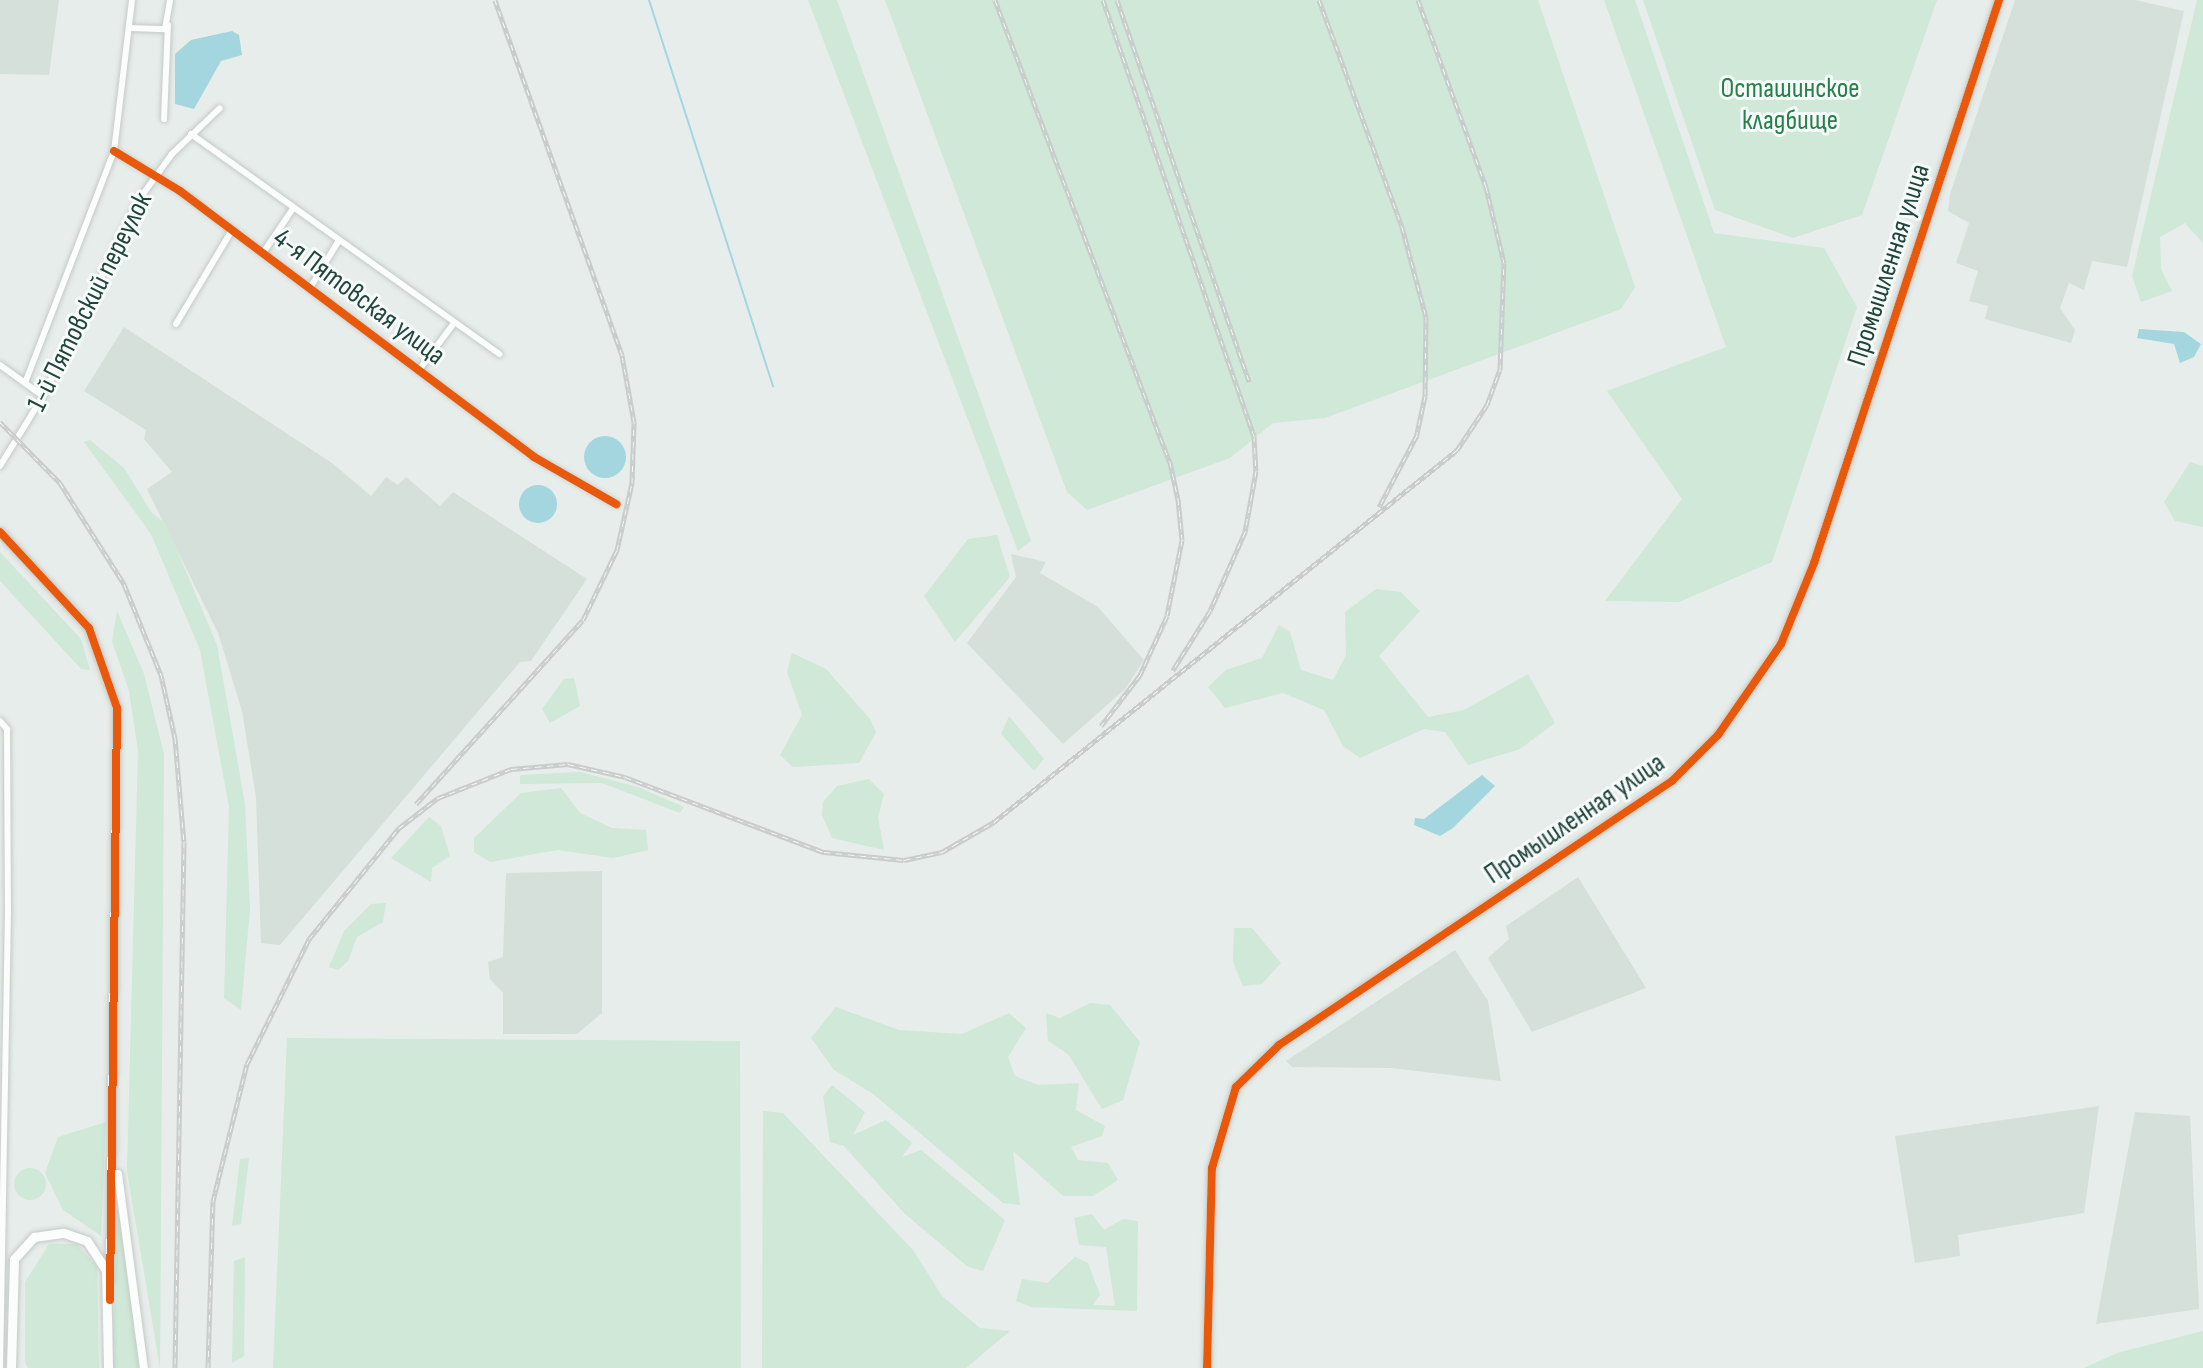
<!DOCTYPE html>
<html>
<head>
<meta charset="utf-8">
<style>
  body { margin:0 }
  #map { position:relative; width:2203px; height:1368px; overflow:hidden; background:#e7edea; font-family:"Sofia Sans Condensed",sans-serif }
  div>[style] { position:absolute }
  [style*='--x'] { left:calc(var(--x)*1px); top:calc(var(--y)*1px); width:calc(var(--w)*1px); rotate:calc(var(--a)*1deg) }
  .built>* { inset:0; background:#d5e0da }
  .green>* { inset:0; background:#cfe8d7 }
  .round { border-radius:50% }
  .water>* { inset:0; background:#a4d6df }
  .stream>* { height:2px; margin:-1px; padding:0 1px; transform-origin:1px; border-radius:1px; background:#a4d6df }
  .roads { filter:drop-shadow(0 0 2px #c4cac7) drop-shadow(0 0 2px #c4cac7) }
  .minor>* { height:6px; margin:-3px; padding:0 3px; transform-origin:3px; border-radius:3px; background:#fbfcfc }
  .tertiary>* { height:8px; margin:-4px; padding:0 4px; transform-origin:4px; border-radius:4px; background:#fbfcfc }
  .secondary>* { height:9px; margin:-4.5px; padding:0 4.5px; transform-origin:4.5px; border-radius:4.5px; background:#fbfcfc }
  .rail>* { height:5px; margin-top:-2.5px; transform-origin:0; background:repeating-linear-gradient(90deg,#f6fbf9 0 6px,#c8cdcb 0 12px); box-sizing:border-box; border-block:2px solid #c8cdcb }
  .cycleway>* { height:8px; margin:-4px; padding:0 4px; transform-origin:4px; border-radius:4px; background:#e8590c }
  span { translate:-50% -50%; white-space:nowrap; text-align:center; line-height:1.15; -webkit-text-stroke:6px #f6fbf9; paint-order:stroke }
  .park-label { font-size:28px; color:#26804b }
  .street-label { font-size:28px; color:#21443b }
</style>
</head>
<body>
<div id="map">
  <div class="built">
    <div style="clip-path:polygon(0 0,59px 0,49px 75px,0 74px)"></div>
    <div style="clip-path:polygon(2015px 0,2135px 0,2184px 11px,2127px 267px,2092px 261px,2084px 290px,2069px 283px,2060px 308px,2075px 330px,2071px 343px,1985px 319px,1988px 306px,1969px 301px,1978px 271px,1956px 263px,1969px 223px,1948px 211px,1950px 194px)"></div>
    <div style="clip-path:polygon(124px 327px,332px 463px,371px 496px,386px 477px,398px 485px,406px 477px,440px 506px,453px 492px,587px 579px,531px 661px,520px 662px,280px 945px,261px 943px,256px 797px,242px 711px,218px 633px,147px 489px,172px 472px,144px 439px,146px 430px,84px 391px)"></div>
    <div style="clip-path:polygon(1011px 554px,1046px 562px,1040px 573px,1098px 607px,1144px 660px,1125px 689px,1063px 744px,967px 643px,1016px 577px)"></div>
    <div style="clip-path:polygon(602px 871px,602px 1013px,577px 1034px,503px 1034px,503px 993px,490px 979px,488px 962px,503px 957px,506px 873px)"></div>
    <div style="clip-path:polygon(1578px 877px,1646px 988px,1532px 1032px,1488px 958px,1509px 939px,1506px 926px)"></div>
    <div style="clip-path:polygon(1455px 950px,1488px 1001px,1501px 1081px,1391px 1068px,1292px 1067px,1286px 1061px)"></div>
    <div style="clip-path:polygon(2099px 1106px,2084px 1213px,1958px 1235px,1960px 1256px,1915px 1263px,1895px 1136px)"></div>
    <div style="clip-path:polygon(2135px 1112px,2190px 1116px,2199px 1309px,2096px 1324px)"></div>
  </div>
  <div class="green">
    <div style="clip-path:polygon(808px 0,837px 0,1031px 541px,1018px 551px)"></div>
    <div style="clip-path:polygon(885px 0,1538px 0,1635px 287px,1621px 309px,1325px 418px,1273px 423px,1230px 458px,1087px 510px,1067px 492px)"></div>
    <div style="clip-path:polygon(1604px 0,1635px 0,1714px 233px,1824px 248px,1857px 307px,1772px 562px,1679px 602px,1605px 601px,1682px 499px,1607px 391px,1726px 347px)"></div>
    <div style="clip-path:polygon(1643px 0,1937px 0,1862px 215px,1793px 238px,1715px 210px)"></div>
    <div style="clip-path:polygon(2197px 0,2203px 0,2203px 243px,2185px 223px,2160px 237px,2161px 269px,2172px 291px,2141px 302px,2132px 276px)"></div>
    <div style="clip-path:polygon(90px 440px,124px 468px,151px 512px,166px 524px,217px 645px,245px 804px,250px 909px,241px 1010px,224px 998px,229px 807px,200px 650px,151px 534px,84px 442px)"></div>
    <div style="clip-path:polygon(2190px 462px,2203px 466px,2203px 527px,2175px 521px,2164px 502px)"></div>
    <div style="clip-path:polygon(997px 535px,1010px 577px,955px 642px,924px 596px,968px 539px)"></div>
    <div style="clip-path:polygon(0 552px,81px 639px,90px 670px,81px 669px,0 581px)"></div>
    <div style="clip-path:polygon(1376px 589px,1401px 592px,1420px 611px,1379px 656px,1428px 717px,1464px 710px,1528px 674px,1555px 723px,1520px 749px,1468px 765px,1445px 732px,1424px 729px,1360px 758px,1343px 746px,1324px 710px,1283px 693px,1225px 708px,1208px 687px,1226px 670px,1262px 658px,1279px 625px,1290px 632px,1301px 670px,1333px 680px,1346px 655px,1345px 612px)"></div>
    <div style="clip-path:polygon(117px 611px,144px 674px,164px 754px,160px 1368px,127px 1171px,138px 751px,129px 691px,112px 641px)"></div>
    <div style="clip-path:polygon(792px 653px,826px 669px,870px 719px,876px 732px,859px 763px,793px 767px,780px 755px,802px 715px,787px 672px)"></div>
    <div style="clip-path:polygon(574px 678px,580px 706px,550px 723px,542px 709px,564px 679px)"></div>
    <div style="clip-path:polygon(1009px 716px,1044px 759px,1034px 771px,1001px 734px)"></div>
    <div style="clip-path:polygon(580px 772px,638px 787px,684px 807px,680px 813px,602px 783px,520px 784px,520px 775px)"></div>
    <div style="clip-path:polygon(869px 779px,884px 794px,878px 817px,884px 850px,832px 838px,822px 815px,823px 802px,837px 786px)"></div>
    <div style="clip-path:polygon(561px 788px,580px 813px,612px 828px,646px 830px,648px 850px,613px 858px,558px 850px,490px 862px,474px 852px,474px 838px,521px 793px)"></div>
    <div style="clip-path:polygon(429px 817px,441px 826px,450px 856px,432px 868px,431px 882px,391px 858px)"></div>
    <div style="clip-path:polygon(386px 903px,383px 922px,357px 937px,348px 961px,338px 970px,329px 967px,344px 931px,371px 904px)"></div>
    <div style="clip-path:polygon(1234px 928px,1252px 928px,1281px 963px,1262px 984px,1243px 986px,1233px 962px)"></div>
    <div style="clip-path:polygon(1090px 1003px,1110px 1005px,1140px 1042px,1123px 1100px,1102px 1109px,1068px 1054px,1048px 1041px,1046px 1013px,1060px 1018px)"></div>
    <div style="clip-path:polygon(836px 1007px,899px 1030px,962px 1034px,1009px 1013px,1026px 1028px,1008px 1057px,1015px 1076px,1039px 1085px,1079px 1083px,1076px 1110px,1105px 1126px,1102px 1136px,1071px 1147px,1078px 1160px,1108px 1163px,1118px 1180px,1093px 1196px,1063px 1196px,1013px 1151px,1020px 1205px,1003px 1203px,872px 1093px,834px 1070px,811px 1038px)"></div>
    <div style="clip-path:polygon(287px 1038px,740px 1041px,741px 1368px,273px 1368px)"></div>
    <div style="clip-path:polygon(832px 1085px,865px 1112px,853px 1135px,886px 1120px,912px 1143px,902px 1157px,921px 1150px,1005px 1220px,983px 1271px,968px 1267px,905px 1214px,844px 1146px,830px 1142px,823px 1096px)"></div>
    <div style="clip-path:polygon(763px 1111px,783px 1113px,913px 1250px,942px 1296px,980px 1328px,1010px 1331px,966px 1368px,762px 1368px)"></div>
    <div style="clip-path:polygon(106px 1122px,101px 1236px,63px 1210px,45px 1173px,58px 1137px)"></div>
    <div style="clip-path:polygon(249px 1158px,241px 1224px,232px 1226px,240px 1159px)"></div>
    <div class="round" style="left:14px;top:1168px;width:32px;height:32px"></div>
    <div style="clip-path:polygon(118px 1202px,136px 1306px,140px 1368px,112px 1368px)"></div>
    <div style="clip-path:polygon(1092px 1214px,1104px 1230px,1123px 1219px,1138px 1221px,1137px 1311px,1031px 1307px,1016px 1301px,1022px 1279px,1047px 1283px,1075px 1257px,1088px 1263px,1100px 1295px,1093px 1305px,1115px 1306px,1106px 1247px,1079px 1245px,1074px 1218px)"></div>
    <div style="clip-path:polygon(49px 1244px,77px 1244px,97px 1267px,99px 1368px,28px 1368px,25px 1363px,25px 1282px)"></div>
    <div style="clip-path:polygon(245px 1257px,244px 1356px,232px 1363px,234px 1261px)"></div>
    <div style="clip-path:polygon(2203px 1331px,2203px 1368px,2084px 1368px,2117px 1353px)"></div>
  </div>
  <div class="water">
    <div style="clip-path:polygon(232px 31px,239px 35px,242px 55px,221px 61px,194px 109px,175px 104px,175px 54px,191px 40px)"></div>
    <div style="clip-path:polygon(2139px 329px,2184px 332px,2201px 344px,2194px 357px,2180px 363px,2174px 344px,2137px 338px)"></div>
    <div class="round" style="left:584px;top:436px;width:42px;height:42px"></div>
    <div class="round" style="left:519px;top:485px;width:38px;height:38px"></div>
    <div style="clip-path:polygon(1482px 775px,1495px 786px,1453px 828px,1440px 836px,1414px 825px,1415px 818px,1424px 819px)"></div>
  </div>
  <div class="stream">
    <div style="--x:649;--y:0;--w:406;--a:72.2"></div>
  </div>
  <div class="roads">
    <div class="minor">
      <div style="--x:131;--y:28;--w:34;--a:2"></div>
      <div style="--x:165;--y:29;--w:29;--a:-80"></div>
      <div style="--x:164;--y:119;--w:94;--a:-87.6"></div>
      <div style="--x:191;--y:134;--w:379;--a:35.5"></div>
      <div style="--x:114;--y:151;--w:77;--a:31.2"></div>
      <div style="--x:180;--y:191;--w:443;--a:36.9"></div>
      <div style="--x:534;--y:457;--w:95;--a:29.8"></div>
      <div style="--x:263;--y:253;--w:52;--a:-56"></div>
      <div style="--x:310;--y:288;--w:54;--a:-58.7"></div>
      <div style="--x:176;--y:324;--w:109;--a:-59.2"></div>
      <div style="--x:0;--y:365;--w:53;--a:35.8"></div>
      <div style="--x:419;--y:370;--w:59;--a:-53.3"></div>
      <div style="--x:25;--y:383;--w:248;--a:-69"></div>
      <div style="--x:114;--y:151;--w:152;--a:-83.2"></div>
      <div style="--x:0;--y:466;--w:82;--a:-58.4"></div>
      <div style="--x:43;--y:396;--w:217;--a:-64"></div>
      <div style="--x:138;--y:201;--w:58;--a:-54.1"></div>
      <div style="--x:172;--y:154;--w:66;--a:-43.8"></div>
      <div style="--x:0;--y:721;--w:11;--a:49"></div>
      <div style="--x:7;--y:729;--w:182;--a:89.7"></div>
      <div style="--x:8;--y:911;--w:457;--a:91"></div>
    </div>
    <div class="tertiary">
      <div style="--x:0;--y:532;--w:131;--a:47.2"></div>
      <div style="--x:89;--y:628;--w:85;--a:70.7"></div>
      <div style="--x:117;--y:708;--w:574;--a:90.7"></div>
      <div style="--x:118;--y:1174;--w:196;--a:82.4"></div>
      <div style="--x:1207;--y:1368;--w:200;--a:-88.6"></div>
      <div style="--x:1212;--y:1168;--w:84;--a:-73.5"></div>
      <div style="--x:1236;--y:1087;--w:60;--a:-44.3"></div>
      <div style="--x:1279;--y:1045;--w:473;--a:-33.9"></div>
      <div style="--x:1672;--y:781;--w:65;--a:-45"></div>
      <div style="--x:1718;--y:735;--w:111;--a:-55.3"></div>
      <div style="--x:1781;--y:644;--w:87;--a:-67.8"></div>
      <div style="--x:1814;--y:563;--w:593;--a:-71.81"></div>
    </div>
    <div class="secondary">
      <div style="--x:11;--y:1368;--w:109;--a:-88.4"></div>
      <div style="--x:14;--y:1259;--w:30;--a:-48"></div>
      <div style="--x:34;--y:1237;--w:30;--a:-8"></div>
      <div style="--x:64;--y:1233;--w:24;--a:19"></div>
      <div style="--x:87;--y:1241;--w:35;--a:57"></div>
      <div style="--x:106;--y:1270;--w:98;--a:88.8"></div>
    </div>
  </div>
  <div class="rail">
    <div style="--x:995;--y:0;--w:494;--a:69.3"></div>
    <div style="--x:1170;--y:462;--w:38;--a:78"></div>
    <div style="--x:1178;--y:499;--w:41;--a:84.4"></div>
    <div style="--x:1182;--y:540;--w:77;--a:101.2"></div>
    <div style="--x:1167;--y:616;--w:65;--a:114.6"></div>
    <div style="--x:1140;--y:675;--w:64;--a:127.4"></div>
    <div style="--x:1103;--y:0;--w:461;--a:70.9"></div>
    <div style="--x:1254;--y:436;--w:35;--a:87"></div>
    <div style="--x:1256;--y:471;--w:62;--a:100.2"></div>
    <div style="--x:1245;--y:532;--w:86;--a:113.9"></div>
    <div style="--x:1210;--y:611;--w:70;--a:122.1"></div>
    <div style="--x:1117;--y:0;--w:404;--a:70.9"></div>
    <div style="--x:1319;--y:0;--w:242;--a:69.9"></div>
    <div style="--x:1402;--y:227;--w:93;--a:75.1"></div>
    <div style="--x:1426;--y:317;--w:79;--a:90.7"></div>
    <div style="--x:1425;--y:396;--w:40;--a:102"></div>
    <div style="--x:1417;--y:435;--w:81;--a:117.8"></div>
    <div style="--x:0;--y:422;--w:86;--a:45.5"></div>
    <div style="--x:60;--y:483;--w:120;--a:57.6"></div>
    <div style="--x:124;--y:584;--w:98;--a:67.9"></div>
    <div style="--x:161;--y:675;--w:65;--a:77.5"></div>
    <div style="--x:175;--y:738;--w:104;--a:85.1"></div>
    <div style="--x:184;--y:842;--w:526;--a:90.98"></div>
    <div style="--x:416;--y:804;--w:248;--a:-47.8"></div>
    <div style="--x:583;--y:620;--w:78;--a:-64.1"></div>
    <div style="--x:617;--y:550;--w:69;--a:-77.4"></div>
    <div style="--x:632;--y:483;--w:61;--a:-88.1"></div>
    <div style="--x:634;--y:422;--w:68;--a:-100.2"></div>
    <div style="--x:622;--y:355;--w:377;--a:-109.7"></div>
    <div style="--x:208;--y:1368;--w:167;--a:-88.3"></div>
    <div style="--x:213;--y:1201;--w:141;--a:-76.1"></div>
    <div style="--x:247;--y:1064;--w:140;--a:-63.6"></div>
    <div style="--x:309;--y:939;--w:143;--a:-51"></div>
    <div style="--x:399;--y:828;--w:49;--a:-37.6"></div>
    <div style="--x:438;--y:798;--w:79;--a:-21.7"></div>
    <div style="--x:511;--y:769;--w:57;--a:-5"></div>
    <div style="--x:568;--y:764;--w:58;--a:12.8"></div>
    <div style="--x:625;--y:777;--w:213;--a:20.7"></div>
    <div style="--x:824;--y:852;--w:80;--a:5.7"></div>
    <div style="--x:904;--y:860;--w:39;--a:-12"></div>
    <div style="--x:942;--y:852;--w:60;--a:-30"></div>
    <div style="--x:994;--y:822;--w:594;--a:-38.78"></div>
    <div style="--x:1457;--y:450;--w:54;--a:-56.3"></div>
    <div style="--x:1487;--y:405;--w:37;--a:-70"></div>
    <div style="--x:1500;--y:370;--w:107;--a:-87.9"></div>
    <div style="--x:1504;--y:263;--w:78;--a:-103.3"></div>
    <div style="--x:1486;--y:187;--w:199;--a:-110"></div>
  </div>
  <div class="cycleway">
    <div style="--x:114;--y:151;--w:77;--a:31.2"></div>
    <div style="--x:180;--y:191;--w:443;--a:36.9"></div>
    <div style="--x:534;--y:457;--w:95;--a:29.8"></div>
    <div style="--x:0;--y:532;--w:131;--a:47.2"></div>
    <div style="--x:89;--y:628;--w:85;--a:70.7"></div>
    <div style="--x:117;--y:708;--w:592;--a:90.68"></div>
    <div style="--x:1207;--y:1368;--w:200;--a:-88.6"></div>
    <div style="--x:1212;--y:1168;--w:84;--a:-73.5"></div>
    <div style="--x:1236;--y:1087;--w:60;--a:-44.3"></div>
    <div style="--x:1279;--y:1045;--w:473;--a:-33.9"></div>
    <div style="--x:1672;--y:781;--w:65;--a:-45"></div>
    <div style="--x:1718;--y:735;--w:111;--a:-55.3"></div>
    <div style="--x:1781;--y:644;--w:87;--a:-67.8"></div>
    <div style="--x:1814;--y:563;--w:593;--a:-71.81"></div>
  </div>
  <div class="park-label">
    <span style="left:1790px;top:105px">Осташинское<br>кладбище</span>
  </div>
  <div class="street-label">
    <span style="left:1889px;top:265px;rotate:-72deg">Промышленная улица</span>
    <span style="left:359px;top:297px;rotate:37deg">4-я Пятовская улица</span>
    <span style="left:90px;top:302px;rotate:-63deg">1-й Пятовский переулок</span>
    <span style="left:1575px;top:819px;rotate:-34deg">Промышленная улица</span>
  </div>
</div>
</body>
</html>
